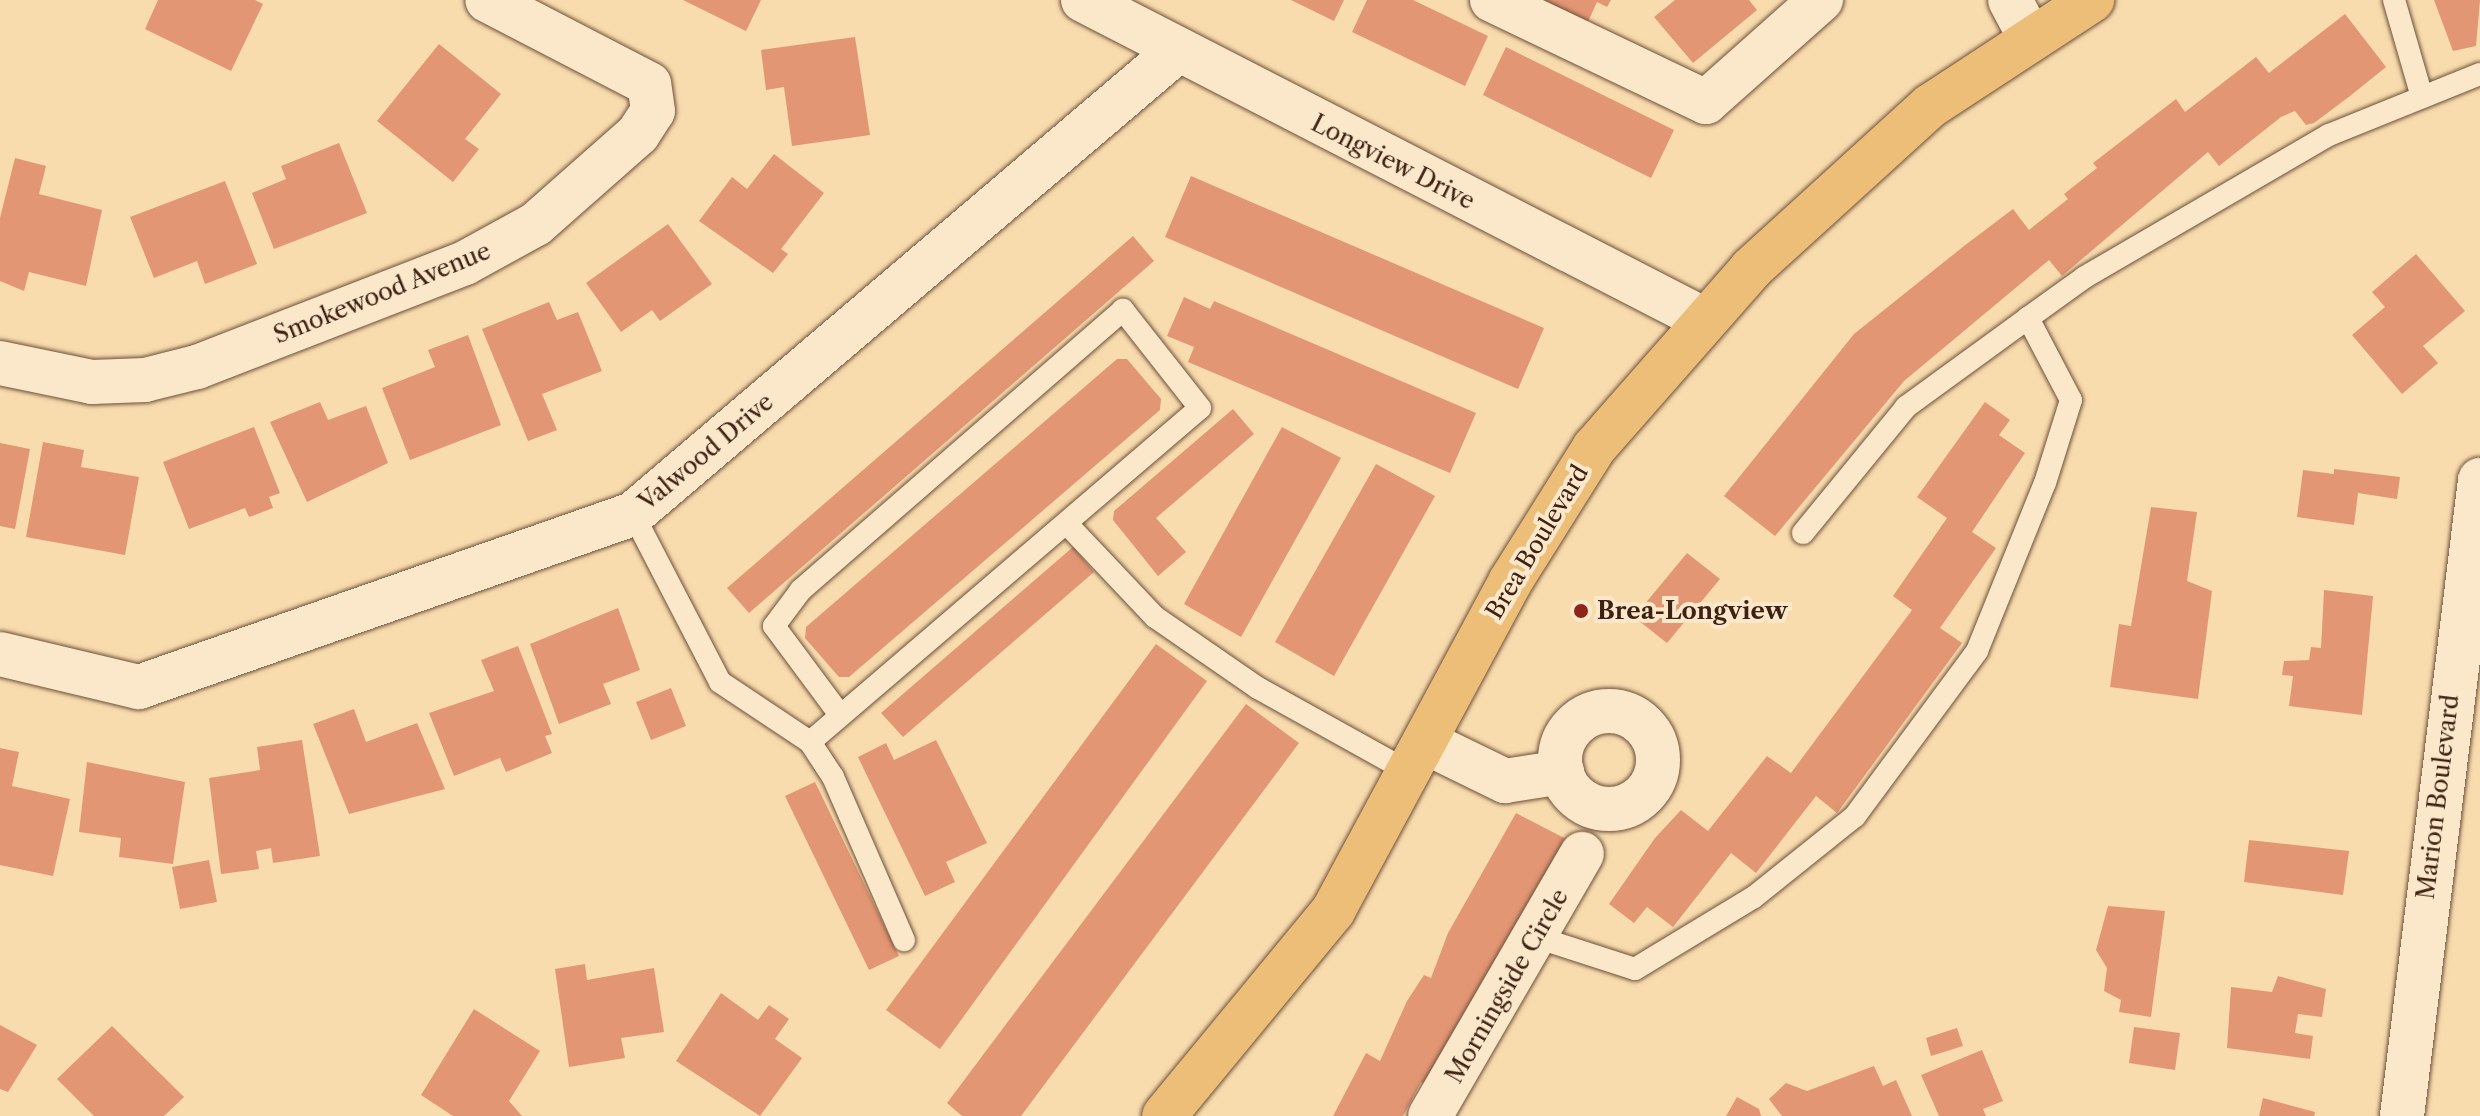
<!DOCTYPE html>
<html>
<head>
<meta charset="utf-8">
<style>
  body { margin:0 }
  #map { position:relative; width:2480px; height:1116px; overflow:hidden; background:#f9dcae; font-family:"Libre Caslon Text",serif }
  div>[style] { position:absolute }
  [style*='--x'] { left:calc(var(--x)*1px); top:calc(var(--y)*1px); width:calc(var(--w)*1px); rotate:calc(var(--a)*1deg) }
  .building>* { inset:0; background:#e39674 }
  .roads { filter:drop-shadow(0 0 2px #6d503a) drop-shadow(0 0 2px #6d503a) }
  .service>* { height:22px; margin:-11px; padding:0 11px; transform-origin:11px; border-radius:11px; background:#fbe8ca }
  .minor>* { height:44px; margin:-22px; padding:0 22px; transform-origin:22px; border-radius:22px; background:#fbe8ca }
  .minor>.ring { margin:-22px; padding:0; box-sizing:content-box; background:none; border:44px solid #fbe8ca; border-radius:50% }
  .primary>* { height:44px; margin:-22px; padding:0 22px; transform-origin:22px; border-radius:22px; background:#ecbe77 }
  .dots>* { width:22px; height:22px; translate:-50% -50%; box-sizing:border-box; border:4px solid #fbe8ca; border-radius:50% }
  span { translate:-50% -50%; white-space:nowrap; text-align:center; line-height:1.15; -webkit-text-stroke:8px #fbe8ca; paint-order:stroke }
  .street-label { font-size:24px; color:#3e2114 }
  .poi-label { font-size:24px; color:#3e2114; font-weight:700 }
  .left { translate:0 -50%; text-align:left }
</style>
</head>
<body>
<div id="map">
  <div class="building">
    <div style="clip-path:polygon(158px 0,255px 0,263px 4px,231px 71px,145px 29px)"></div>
    <div style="clip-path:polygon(683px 0,761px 0,746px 31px)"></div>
    <div style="clip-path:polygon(1291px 0,1344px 0,1334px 21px)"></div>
    <div style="clip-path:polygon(1367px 0,1413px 0,1488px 36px,1465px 86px,1352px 32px)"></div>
    <div style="clip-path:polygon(1539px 0,1611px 0,1607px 7px,1597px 2px,1586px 26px)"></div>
    <div style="clip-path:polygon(1675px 0,1749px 0,1757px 10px,1693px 63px,1654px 17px)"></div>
    <div style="clip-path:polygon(2434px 0,2480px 0,2476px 46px,2453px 51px)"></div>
    <div style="clip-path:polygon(2345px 14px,2386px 67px,2350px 96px,2314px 123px,2306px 125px,2295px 111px,2281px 117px,2219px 166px,2208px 152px,2062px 276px,2049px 260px,1904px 381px,1775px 536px,1724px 496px,1854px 334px,1964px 246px,2013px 209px,2029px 230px,2068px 199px,2064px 194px,2097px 168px,2093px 163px,2176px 99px,2185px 112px,2256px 57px,2269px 73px)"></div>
    <div style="clip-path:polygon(855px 37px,870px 135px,792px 146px,784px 87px,766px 90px,761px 50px)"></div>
    <div style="clip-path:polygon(439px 44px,501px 94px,465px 139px,479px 149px,453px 182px,377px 121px)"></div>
    <div style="clip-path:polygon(1506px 47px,1674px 130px,1651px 178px,1483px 95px)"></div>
    <div style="clip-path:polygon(339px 143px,367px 213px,274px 249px,252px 193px,286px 179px,281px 166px)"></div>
    <div style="clip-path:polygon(774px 154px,824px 193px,781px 249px,788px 254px,773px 273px,699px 221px,732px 177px,747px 189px)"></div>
    <div style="clip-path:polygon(15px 158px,46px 166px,39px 194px,102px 210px,86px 286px,29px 272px,24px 291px,0 281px,0 218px)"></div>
    <div style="clip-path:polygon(1191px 176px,1544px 328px,1518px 389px,1165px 237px)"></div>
    <div style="clip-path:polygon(225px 181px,257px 264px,205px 284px,197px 261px,154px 278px,130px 217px)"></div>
    <div style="clip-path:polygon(668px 224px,712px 284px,660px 321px,652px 310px,621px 332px,586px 283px)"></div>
    <div style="clip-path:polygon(1133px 236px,1154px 261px,749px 613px,727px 588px)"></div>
    <div style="clip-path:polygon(2416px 254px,2465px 311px,2423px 346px,2438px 363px,2402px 394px,2352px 335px,2385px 307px,2372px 292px)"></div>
    <div style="clip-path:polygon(1184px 297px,1210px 309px,1214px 301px,1476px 413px,1450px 473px,1188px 362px,1194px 347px,1167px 336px)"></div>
    <div style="clip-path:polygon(549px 302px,557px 320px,578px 312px,602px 371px,542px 394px,557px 430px,528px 441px,482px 329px)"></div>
    <div style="clip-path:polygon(468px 335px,501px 425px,410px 460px,382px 388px,435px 367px,428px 350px)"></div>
    <div style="clip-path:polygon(1117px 359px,1127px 359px,1161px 399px,1160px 410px,849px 677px,839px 677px,805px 638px,806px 627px)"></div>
    <div style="clip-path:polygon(320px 402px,328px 420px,366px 406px,388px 463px,307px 502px,270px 422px)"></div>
    <div style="clip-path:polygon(1985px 402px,2010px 420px,1999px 435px,2025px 453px,1972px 532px,1996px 548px,1940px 628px,1962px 643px,1837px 813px,1816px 796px,1756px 873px,1731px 853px,1673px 927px,1647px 907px,1634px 923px,1609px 904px,1655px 838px,1681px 810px,1708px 831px,1767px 756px,1791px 773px,1912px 610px,1893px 596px,1947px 518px,1917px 497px)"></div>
    <div style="clip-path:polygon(1233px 409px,1254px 434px,1156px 518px,1186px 552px,1158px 576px,1113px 520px,1114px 511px)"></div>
    <div style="clip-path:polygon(254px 427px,280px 493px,269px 497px,273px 508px,249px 517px,245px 508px,189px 529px,163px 462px)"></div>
    <div style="clip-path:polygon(1282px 427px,1341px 458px,1241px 637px,1184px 604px)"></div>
    <div style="clip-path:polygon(43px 442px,84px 450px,81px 467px,139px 477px,125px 555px,26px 537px)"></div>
    <div style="clip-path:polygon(0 443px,30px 449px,15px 529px,0 526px)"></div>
    <div style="clip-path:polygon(1376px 464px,1435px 496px,1334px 676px,1275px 642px)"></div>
    <div style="clip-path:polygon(2334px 469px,2400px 477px,2397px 499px,2358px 493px,2354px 525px,2297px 517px,2303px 470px,2334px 474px)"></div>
    <div style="clip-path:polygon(2151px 507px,2197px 512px,2187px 581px,2212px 591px,2198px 699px,2110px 687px,2119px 624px,2131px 626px)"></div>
    <div style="clip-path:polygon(1073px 547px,1094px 572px,903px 737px,881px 713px)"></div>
    <div style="clip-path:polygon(1687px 553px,1720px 579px,1667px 643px,1634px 617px)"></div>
    <div style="clip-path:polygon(2324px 590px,2373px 596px,2362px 715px,2289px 706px,2293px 676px,2282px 675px,2284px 661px,2309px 660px,2311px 647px,2321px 648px)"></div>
    <div style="clip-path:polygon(618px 608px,640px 670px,603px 684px,611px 704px,559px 724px,530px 644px)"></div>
    <div style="clip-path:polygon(1156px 644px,1207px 681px,940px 1049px,886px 1010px)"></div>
    <div style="clip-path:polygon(518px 646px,552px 734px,545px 736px,552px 753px,506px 772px,500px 758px,454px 776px,429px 713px,494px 691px,481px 660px)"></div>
    <div style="clip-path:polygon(671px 688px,686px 726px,651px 740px,636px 702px)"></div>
    <div style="clip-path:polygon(1246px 704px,1299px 743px,1021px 1116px,962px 1116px,947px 1103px)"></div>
    <div style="clip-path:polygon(354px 709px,366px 742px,417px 723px,445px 789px,349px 814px,313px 724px)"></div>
    <div style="clip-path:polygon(302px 740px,320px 856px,273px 863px,271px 848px,256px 851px,259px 869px,221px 874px,209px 778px,260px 770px,257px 747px)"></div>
    <div style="clip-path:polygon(936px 740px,987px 843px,946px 862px,955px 882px,925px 896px,858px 757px,886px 743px,894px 760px)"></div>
    <div style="clip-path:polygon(0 748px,19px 752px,12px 786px,70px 799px,53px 876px,0 865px)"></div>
    <div style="clip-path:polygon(87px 762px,185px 782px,173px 864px,119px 857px,121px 838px,79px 832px)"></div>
    <div style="clip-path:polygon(815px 782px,899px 956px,869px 970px,785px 796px)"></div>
    <div style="clip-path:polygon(1516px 813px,1570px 841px,1435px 1089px,1421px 1082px,1403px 1116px,1333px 1116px,1366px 1053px,1380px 1061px,1407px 1001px,1424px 975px,1431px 978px,1448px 933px)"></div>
    <div style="clip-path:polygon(2249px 840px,2349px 851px,2343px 895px,2244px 882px)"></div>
    <div style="clip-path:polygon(209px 860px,217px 902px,180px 909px,172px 867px)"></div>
    <div style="clip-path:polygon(2108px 906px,2165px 911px,2151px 1017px,2119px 1012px,2121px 1000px,2104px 991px,2107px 968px,2096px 950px)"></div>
    <div style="clip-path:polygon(585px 964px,587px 980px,654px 968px,664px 1032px,621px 1038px,625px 1058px,569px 1067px,555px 969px)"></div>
    <div style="clip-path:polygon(2278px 976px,2326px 989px,2322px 1017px,2298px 1014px,2295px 1033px,2313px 1036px,2310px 1059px,2227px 1048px,2231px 987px,2272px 992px)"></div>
    <div style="clip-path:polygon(721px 993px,758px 1020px,769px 1005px,789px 1019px,775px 1039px,802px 1058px,760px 1116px,676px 1061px)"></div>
    <div style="clip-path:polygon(474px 1009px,540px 1051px,509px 1101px,522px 1116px,453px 1116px,421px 1095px)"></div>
    <div style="clip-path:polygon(0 1025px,37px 1045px,8px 1092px,0 1089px)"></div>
    <div style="clip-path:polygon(112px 1026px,184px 1097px,164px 1116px,94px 1116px,57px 1079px)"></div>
    <div style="clip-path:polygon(2134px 1027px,2180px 1033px,2175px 1070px,2129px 1063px)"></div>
    <div style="clip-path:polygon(1957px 1028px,1963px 1046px,1931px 1056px,1926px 1038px)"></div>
    <div style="clip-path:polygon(1982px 1050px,2003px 1101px,1983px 1109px,1986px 1116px,1939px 1116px,1921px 1075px)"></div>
    <div style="clip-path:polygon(1874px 1066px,1883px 1086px,1896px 1080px,1912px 1116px,1782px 1116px,1769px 1099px,1786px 1083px,1807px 1091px)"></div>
    <div style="clip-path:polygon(1737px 1097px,1759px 1109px,1761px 1116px,1726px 1116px)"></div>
    <div style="clip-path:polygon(2263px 1098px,2315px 1112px,2314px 1116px,2259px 1116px)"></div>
  </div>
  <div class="roads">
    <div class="service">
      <div style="--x:2394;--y:0;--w:101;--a:73.9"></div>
      <div style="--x:633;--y:514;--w:189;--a:62.6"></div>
      <div style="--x:720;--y:682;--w:108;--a:33.7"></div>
      <div style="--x:810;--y:742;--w:42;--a:56.7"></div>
      <div style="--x:833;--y:777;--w:178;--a:66.5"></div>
      <div style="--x:1067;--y:524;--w:128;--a:46.6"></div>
      <div style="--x:1155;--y:617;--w:125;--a:34.6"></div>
      <div style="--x:1258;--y:688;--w:175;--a:29.1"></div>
      <div style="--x:1803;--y:533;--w:163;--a:-50.7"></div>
      <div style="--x:1906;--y:407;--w:151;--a:-36.1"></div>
      <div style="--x:810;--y:742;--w:513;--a:-40.58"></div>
      <div style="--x:1200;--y:408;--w:125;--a:-128.2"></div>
      <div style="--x:1123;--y:310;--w:427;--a:139"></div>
      <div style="--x:801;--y:590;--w:45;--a:126.9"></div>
      <div style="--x:774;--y:626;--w:111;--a:53.4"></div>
      <div style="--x:1536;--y:937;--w:104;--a:17.9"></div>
      <div style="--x:1635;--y:969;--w:139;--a:-31.2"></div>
      <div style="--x:1754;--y:897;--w:129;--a:-38.7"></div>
      <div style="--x:1855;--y:816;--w:205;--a:-53.5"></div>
      <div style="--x:1977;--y:651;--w:181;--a:-68"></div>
      <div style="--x:2045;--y:483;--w:87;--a:-72.6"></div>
      <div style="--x:2071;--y:400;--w:93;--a:-117.7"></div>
      <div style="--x:2028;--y:318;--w:70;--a:-35.7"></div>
      <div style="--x:2085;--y:277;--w:282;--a:-30.2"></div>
      <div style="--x:2329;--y:135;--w:163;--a:-22"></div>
    </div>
    <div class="minor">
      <div style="--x:1083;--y:0;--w:699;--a:27.22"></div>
      <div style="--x:1492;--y:0;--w:237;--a:25.5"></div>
      <div style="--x:1706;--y:102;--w:154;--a:-41.6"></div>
      <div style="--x:2010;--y:0;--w:40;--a:62"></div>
      <div style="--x:0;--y:363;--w:94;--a:11.7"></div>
      <div style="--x:92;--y:382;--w:53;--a:-2.2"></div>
      <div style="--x:145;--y:380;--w:54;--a:-14"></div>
      <div style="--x:197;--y:367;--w:287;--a:-21.2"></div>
      <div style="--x:465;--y:263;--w:81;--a:-28.8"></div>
      <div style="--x:536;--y:224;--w:136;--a:-41.4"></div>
      <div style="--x:638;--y:134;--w:27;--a:-57"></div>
      <div style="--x:653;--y:111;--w:27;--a:-98"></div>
      <div style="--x:649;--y:84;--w:182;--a:-152.6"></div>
      <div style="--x:0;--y:654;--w:143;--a:13.4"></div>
      <div style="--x:139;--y:687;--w:523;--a:-19.3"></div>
      <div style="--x:633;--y:514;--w:713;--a:-40.39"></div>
      <div class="ring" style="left:1560px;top:711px;width:54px;height:54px"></div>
      <div style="--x:1427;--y:743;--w:87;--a:26"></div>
      <div style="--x:1505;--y:781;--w:58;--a:-9"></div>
      <div style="--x:1430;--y:1116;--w:303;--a:-59.9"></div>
      <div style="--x:2402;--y:1116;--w:641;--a:-83.01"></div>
    </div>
    <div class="primary">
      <div style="--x:1164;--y:1116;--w:266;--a:-50.5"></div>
      <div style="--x:1333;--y:911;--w:374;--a:-61.7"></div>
      <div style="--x:1510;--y:582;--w:158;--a:-57.9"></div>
      <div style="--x:1594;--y:448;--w:238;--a:-48.7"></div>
      <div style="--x:1751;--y:269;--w:242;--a:-42.3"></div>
      <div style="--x:1930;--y:106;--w:194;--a:-33.2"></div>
    </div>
  </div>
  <div class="dots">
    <div style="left:1581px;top:611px;background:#8f2418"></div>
  </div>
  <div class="street-label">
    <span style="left:1393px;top:162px;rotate:27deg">Longview Drive</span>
    <span style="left:382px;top:293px;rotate:-22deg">Smokewood Avenue</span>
    <span style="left:706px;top:452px;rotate:-40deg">Valwood Drive</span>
    <span style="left:1537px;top:542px;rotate:-59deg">Brea Boulevard</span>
    <span style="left:2438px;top:797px;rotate:-83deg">Marion Boulevard</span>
    <span style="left:1507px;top:986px;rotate:-60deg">Morningside Circle</span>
  </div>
  <div class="poi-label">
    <span class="left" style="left:1597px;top:611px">Brea-Longview</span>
  </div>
</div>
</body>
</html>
